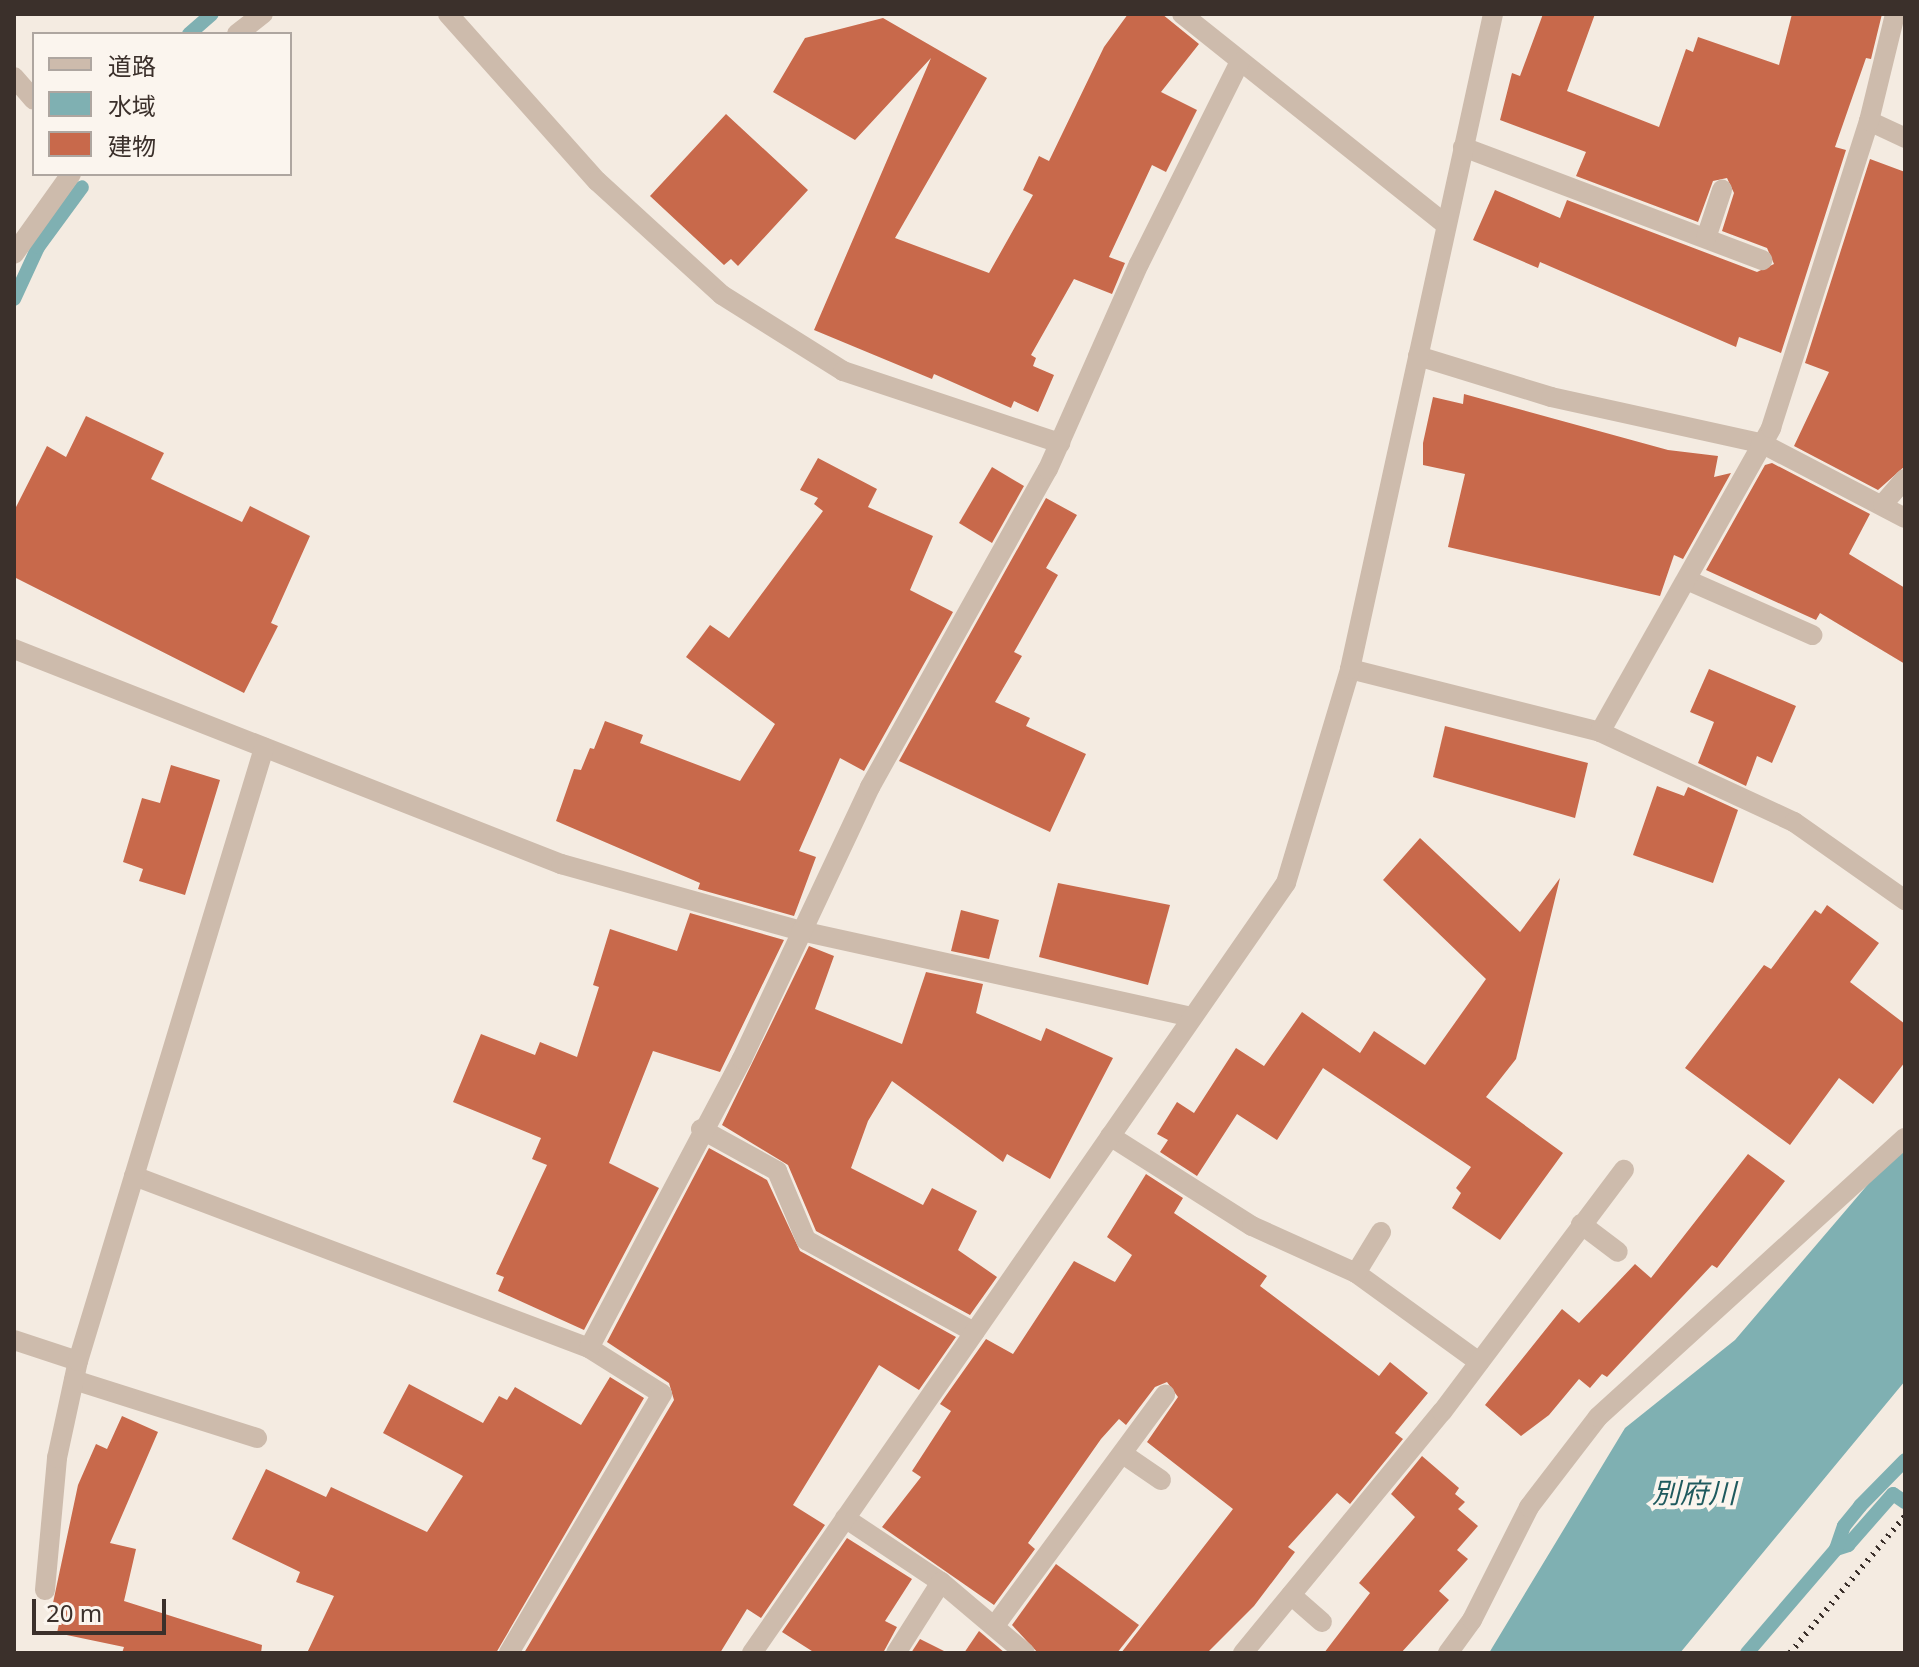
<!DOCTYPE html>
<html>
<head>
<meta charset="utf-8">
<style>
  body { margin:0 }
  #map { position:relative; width:1919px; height:1667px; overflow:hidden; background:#f4ebe1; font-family:"Noto Sans","Noto Sans JP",sans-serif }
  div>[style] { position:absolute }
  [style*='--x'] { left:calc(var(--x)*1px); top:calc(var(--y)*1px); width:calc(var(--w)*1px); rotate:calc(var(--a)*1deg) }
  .water>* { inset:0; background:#7fb0b2 }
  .stream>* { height:14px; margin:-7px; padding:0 7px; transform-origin:7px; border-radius:7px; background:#7fb0b2 }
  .building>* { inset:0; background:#c8694b }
  .service>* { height:20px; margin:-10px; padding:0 10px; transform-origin:10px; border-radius:10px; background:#cdbbac }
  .minor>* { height:20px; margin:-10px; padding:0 10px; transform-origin:10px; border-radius:10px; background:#cdbbac }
  .rail>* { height:6px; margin-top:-3px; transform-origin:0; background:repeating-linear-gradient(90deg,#3b302b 0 2px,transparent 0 8px) }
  span { translate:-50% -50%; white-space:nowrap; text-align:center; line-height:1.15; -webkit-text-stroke:8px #fbf5ee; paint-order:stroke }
  .water-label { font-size:28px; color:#1f5a5e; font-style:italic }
  .frame { position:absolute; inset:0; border:16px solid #3b302b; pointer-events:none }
  .legend { position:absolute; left:32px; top:32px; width:260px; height:144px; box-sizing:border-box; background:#fbf5ee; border:2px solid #aea6a0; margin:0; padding:10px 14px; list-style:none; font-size:24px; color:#3b302b }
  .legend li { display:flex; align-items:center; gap:16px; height:40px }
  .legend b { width:40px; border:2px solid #aea6a0 }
  .scale { position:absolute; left:32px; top:1599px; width:134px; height:36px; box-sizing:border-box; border:4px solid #3b302b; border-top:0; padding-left:10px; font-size:24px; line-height:28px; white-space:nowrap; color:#3b302b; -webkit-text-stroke:6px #fbf5ee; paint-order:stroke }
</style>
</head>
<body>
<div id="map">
  <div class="water">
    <div style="clip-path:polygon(1905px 1141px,1905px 1381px,1680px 1653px,1489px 1653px,1625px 1428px,1735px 1340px)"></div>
  </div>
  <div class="stream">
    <div style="--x:189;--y:34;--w:30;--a:-41"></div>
    <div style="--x:14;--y:299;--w:57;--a:-65.2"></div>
    <div style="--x:38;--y:247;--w:74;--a:-53.7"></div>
    <div style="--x:1836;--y:1549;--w:13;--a:-18"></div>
    <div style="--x:1848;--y:1545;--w:68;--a:-48.6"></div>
    <div style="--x:1893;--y:1494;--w:14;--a:34"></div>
    <div style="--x:1747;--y:1653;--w:137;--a:-49.4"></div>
    <div style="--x:1836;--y:1549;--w:24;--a:-71"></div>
    <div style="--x:1844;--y:1526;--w:26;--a:-51"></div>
    <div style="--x:1860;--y:1506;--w:64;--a:-45.6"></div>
  </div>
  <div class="building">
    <div style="clip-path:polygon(1128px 14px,1162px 14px,1199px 44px,1161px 92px,1197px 110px,1166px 172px,1152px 165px,1109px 257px,1125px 263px,1112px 294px,1074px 279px,1031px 355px,1036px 358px,1033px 366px,1054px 375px,1038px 412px,1014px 401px,1011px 408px,934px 374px,932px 379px,814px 330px,931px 58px,855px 140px,773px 92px,805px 38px,883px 18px,987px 78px,895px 238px,989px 273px,1033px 195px,1023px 190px,1039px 156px,1049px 161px,1104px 47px)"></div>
    <div style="clip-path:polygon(1543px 14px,1595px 14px,1567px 91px,1659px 127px,1686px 49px,1693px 52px,1698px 37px,1779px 65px,1792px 14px,1882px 14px,1871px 59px,1866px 58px,1835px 147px,1846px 150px,1781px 353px,1739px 337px,1736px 347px,1540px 262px,1538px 268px,1473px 240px,1495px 190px,1560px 218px,1567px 200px,1757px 272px,1774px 264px,1767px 248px,1722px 231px,1734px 193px,1727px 178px,1713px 181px,1698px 222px,1576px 176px,1586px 152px,1500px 120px,1512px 73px,1520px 76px)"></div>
    <div style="clip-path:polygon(726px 114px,808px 190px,738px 266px,731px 259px,724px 265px,650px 196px)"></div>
    <div style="clip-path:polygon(1870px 159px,1905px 172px,1905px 466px,1878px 490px,1794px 446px,1829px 372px,1805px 363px)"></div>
    <div style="clip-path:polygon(1464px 394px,1668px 450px,1718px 456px,1714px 477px,1731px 473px,1683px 559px,1674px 555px,1660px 596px,1448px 547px,1465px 474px,1423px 465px,1423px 443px,1433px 397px,1463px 404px)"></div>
    <div style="clip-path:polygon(86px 416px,164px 453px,151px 479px,242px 522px,250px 506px,310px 536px,271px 623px,278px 626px,244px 693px,14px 577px,14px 511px,47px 446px,66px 457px)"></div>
    <div style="clip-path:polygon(818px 458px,877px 489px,868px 507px,933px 536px,910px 590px,953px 612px,864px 771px,840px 758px,799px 851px,816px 857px,794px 916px,698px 889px,700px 883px,556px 821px,574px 769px,581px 770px,590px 748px,594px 749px,605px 721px,643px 735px,640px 743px,740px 781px,775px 724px,686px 657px,710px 625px,729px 638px,823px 511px,814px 504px,818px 498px,800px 490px)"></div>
    <div style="clip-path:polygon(1772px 463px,1870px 514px,1849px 554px,1905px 588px,1905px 664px,1820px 613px,1816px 620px,1706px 570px,1765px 465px)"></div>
    <div style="clip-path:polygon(992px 467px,1024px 486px,992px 543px,959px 523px)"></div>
    <div style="clip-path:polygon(1046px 498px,1077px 515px,1046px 568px,1058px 575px,1014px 652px,1022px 656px,995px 702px,1030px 718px,1026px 726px,1086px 754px,1050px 832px,899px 761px)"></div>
    <div style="clip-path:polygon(1709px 669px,1796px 706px,1772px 763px,1757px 756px,1746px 786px,1698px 763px,1714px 722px,1690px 712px)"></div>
    <div style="clip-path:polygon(1445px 726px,1588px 763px,1575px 818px,1433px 777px)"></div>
    <div style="clip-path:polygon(171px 765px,220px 780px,185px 895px,139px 881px,143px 869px,123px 862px,142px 798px,160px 803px)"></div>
    <div style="clip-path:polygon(1657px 786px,1684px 796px,1688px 787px,1738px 810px,1713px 883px,1633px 855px)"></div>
    <div style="clip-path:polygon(1420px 838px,1520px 932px,1560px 878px,1516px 1059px,1486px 1097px,1563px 1153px,1500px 1240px,1452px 1208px,1461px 1193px,1456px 1188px,1471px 1167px,1323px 1068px,1277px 1140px,1237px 1114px,1197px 1176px,1160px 1152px,1168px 1140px,1157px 1134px,1177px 1102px,1194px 1113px,1236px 1048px,1264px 1066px,1302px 1012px,1360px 1053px,1374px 1031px,1425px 1065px,1486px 979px,1383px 880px)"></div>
    <div style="clip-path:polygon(1058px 883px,1170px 905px,1148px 985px,1039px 957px)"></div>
    <div style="clip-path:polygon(1827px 905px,1879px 943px,1850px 982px,1905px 1024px,1905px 1062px,1873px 1104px,1839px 1078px,1790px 1145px,1685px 1068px,1764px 965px,1771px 969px,1815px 910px,1821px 914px)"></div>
    <div style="clip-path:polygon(961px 910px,999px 920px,989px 959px,951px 951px)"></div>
    <div style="clip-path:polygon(690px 913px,784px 940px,720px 1072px,653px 1051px,609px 1163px,659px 1188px,584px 1330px,498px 1291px,504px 1277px,496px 1274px,547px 1165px,532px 1159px,541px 1138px,453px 1102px,481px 1034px,535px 1055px,540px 1042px,577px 1057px,599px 987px,593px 985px,610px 929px,677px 951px)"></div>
    <div style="clip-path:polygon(809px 946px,834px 956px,815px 1009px,902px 1044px,926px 972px,983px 984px,976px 1013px,1041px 1041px,1046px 1028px,1113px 1058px,1050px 1179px,1007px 1154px,1003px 1162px,892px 1081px,868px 1121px,851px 1168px,923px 1205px,932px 1188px,977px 1211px,958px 1250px,997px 1277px,970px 1315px,816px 1231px,788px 1165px,722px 1125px)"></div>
    <div style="clip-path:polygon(709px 1148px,767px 1180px,800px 1251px,956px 1337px,919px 1390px,879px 1365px,793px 1505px,825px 1525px,761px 1618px,747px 1609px,720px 1653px,524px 1653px,674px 1400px,669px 1383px,607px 1342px)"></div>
    <div style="clip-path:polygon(1748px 1154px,1785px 1181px,1717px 1268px,1712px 1265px,1607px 1377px,1602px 1374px,1590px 1388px,1579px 1379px,1549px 1415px,1521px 1436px,1485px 1405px,1562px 1309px,1579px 1323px,1635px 1264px,1651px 1278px)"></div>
    <div style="clip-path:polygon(1146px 1174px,1183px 1198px,1174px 1213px,1267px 1276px,1260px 1286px,1379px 1376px,1390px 1362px,1428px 1393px,1395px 1433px,1403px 1439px,1350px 1504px,1337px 1493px,1288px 1547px,1295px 1552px,1254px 1606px,1207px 1653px,1121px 1653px,1233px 1509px,1147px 1442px,1178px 1397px,1167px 1382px,1155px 1387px,1126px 1425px,1119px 1419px,1101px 1439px,1028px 1543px,1035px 1549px,994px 1605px,882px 1527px,921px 1477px,912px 1471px,951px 1411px,940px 1404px,986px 1339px,1013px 1354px,1074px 1261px,1115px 1282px,1132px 1255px,1107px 1237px)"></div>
    <div style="clip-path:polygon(610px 1377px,644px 1398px,496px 1653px,307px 1653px,334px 1596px,296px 1582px,300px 1572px,232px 1539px,266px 1469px,326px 1497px,331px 1487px,427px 1532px,463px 1476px,383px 1433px,409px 1384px,483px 1423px,499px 1396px,507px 1400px,515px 1387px,581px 1425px)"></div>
    <div style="clip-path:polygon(122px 1416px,158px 1432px,110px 1543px,136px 1549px,124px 1601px,262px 1645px,261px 1653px,122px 1653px,124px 1647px,57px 1633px,60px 1619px,50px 1617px,78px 1485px,96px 1444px,107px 1449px)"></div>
    <div style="clip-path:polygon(1422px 1456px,1459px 1488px,1455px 1494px,1465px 1502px,1458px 1509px,1478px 1526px,1457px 1550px,1468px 1559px,1439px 1591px,1449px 1600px,1401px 1653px,1324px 1653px,1370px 1593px,1359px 1583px,1415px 1517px,1391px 1494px)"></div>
    <div style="clip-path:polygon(847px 1538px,912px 1579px,885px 1621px,897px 1627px,883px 1653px,815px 1653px,782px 1632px)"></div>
    <div style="clip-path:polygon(1056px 1564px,1139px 1625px,1117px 1653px,1038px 1653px,1012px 1625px)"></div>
    <div style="clip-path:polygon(979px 1631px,1005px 1653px,964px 1653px)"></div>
    <div style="clip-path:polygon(920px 1639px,948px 1653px,911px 1653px)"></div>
  </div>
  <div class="service">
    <div style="--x:1687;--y:580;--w:137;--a:23.7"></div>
    <div style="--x:74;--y:1380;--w:192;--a:17.6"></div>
  </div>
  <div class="minor">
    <div style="--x:448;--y:14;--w:224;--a:48.3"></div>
    <div style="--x:597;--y:181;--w:169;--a:42.4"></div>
    <div style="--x:722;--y:295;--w:143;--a:32.1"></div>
    <div style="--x:843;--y:371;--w:229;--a:18.4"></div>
    <div style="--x:1182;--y:14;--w:338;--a:38.6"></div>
    <div style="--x:237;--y:34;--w:33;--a:-38"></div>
    <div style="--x:14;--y:77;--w:30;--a:49"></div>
    <div style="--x:1869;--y:121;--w:40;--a:25"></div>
    <div style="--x:1463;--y:147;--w:320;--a:20.7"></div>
    <div style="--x:1706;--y:238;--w:51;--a:-71.6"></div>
    <div style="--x:14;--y:254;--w:98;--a:-54.5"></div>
    <div style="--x:1418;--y:356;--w:139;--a:17.1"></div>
    <div style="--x:1551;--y:397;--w:215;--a:12.4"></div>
    <div style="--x:1761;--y:443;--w:162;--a:27.5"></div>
    <div style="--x:1883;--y:504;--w:33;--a:-49"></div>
    <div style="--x:14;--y:649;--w:588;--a:21.46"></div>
    <div style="--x:561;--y:864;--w:249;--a:15.6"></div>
    <div style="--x:801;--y:931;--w:400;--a:12.4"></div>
    <div style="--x:1350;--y:669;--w:258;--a:14.1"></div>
    <div style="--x:1600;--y:732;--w:214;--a:24.9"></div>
    <div style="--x:1794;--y:822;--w:136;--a:35.1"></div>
    <div style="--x:1600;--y:732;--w:349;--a:-60.6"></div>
    <div style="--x:1771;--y:428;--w:322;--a:-72.3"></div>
    <div style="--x:1869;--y:121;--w:110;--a:-76.3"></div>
    <div style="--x:701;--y:1129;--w:87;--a:28.9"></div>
    <div style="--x:777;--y:1171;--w:75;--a:67.2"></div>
    <div style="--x:806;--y:1240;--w:192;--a:28.7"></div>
    <div style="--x:1110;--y:1136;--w:168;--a:32.4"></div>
    <div style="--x:1252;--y:1226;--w:114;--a:24.3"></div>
    <div style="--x:1356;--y:1273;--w:152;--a:35.9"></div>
    <div style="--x:134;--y:1176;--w:486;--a:20.7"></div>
    <div style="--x:589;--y:1348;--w:86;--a:32.2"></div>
    <div style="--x:662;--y:1394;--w:301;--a:120.6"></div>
    <div style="--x:1581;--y:1224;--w:46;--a:37.1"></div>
    <div style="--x:1356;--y:1273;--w:48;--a:-58.6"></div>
    <div style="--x:14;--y:1340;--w:67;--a:18.2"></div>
    <div style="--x:589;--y:1348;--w:327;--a:-62.1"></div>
    <div style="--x:742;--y:1059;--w:301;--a:-64.8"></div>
    <div style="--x:870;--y:787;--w:364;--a:-60.8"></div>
    <div style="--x:1048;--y:469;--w:224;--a:-66.1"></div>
    <div style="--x:1139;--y:264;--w:225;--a:-63.5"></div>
    <div style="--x:1123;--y:1454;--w:46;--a:34.4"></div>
    <div style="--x:845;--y:1518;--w:115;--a:33.7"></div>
    <div style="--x:941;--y:1582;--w:110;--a:40.2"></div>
    <div style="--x:45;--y:1590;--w:133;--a:-84.8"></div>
    <div style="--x:57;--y:1458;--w:99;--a:-77.8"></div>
    <div style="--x:78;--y:1361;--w:641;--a:-73.12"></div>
    <div style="--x:1291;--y:1595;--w:41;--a:41.1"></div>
    <div style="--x:996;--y:1624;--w:285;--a:-53.6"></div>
    <div style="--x:752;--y:1653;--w:937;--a:-55.26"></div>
    <div style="--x:1286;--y:883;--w:223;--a:-73.3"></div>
    <div style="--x:1350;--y:669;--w:670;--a:-77.68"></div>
    <div style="--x:896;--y:1653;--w:84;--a:-57.6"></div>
    <div style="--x:1243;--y:1653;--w:313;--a:-50.5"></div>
    <div style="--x:1442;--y:1412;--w:303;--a:-53.1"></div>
    <div style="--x:1448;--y:1653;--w:41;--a:-54"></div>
    <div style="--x:1472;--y:1620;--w:127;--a:-63.2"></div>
    <div style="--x:1529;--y:1507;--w:113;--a:-52.5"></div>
    <div style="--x:1598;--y:1417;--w:415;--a:-42.3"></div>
  </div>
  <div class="rail">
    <div style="--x:1790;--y:1653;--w:179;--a:-50"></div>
  </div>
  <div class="water-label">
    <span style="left:1694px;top:1492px">別府川</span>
  </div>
  <div class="frame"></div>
  <ul class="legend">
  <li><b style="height:10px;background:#cdbbac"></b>道路</li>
  <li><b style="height:22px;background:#7fb0b2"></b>水域</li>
  <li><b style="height:22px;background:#c8694b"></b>建物</li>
  </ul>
  <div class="scale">20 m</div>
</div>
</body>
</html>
